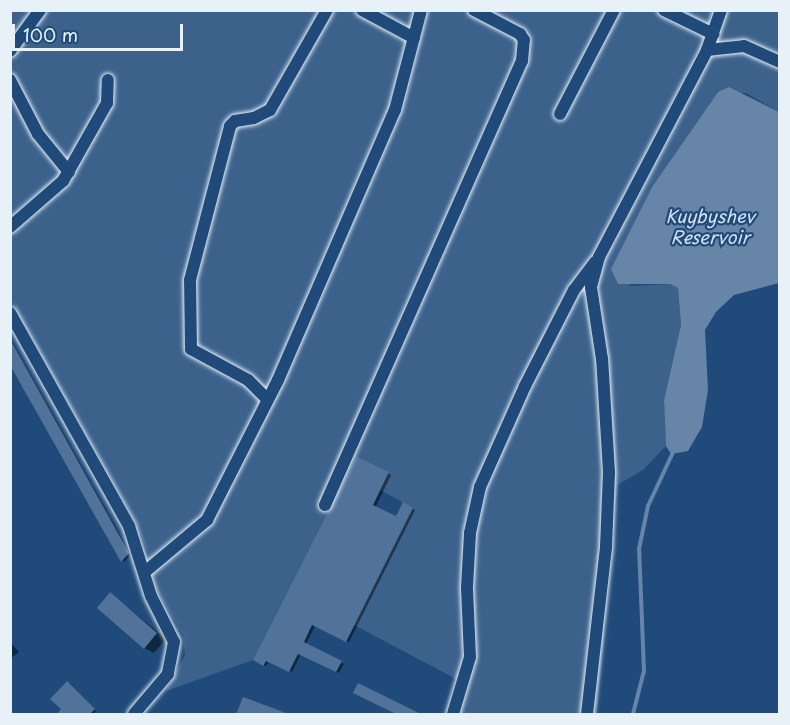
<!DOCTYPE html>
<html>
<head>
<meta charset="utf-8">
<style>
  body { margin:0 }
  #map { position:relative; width:790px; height:725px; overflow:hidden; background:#1f4a7a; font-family:"Playpen Sans",sans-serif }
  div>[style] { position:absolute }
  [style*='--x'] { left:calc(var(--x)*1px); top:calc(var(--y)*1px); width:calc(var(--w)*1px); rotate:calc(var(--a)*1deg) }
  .green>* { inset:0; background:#3c628c }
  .water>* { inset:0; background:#6685a7 }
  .shadow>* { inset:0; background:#0007 }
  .stream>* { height:4px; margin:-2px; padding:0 2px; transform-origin:2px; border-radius:2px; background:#6685a7 }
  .building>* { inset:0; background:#517399 }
  .roads { filter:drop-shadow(0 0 2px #e8f1f8) drop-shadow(0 0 2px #e8f1f8) }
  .street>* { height:12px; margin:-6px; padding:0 6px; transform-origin:6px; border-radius:6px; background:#1f4a7a }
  span { translate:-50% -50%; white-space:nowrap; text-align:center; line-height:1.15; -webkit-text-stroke:4.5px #1f4a7a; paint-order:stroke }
  .water-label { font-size:18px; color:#d4e1ec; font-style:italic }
  .frame { position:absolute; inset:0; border:12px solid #e8f1f8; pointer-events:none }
  .scale { position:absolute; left:12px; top:24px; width:171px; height:27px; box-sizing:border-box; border:3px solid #e8f1f8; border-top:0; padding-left:8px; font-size:18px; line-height:21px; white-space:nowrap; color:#e8f1f8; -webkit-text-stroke:4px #1f4a7a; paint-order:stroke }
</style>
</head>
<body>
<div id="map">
  <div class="green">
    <div style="clip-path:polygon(10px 11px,779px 11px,779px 112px,746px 93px,718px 92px,652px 187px,643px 206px,630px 286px,670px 284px,678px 288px,681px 325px,664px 400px,666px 446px,643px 470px,617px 485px,597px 714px,447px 714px,458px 680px,354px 625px,413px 508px,380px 490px,389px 472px,356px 456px,253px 660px,166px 691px,185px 655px,183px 635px,155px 587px,149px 555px,134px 519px,11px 300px)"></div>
  </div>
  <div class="water">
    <div style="clip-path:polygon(729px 87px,779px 112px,779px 283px,734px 295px,716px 312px,705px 330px,708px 390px,702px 427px,688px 451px,671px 454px,666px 446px,664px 400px,681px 325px,678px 288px,670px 284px,618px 284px,611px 269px,652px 187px,718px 92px)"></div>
  </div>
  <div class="shadow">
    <div style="clip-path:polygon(10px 338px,131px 555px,124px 562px,10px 362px)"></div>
    <div style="clip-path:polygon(357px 458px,391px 475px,375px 508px,396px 518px,403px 504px,415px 510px,349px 642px,315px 626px,306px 644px,344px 664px,339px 673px,301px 654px,292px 672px,269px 661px,266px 666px,255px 660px)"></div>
    <div style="clip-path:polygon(111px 594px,166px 639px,154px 653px,144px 648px)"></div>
    <div style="clip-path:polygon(10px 642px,19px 652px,10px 659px)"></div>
    <div style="clip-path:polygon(70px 684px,96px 711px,93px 714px,70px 714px,52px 699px)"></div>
    <div style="clip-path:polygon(244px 699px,284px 714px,238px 714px)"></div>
  </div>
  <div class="stream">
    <div style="--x:633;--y:714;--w:44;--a:-75.7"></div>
    <div style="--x:644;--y:671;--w:122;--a:-92.3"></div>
    <div style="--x:639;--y:549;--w:44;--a:-78.2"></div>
    <div style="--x:648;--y:506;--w:64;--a:-65"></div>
  </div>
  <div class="building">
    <div style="clip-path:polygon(10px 339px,129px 553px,121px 562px,10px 365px)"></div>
    <div style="clip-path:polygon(356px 456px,389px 472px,373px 505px,396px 516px,403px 502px,413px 508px,346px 642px,312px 625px,304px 642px,342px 661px,336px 672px,298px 654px,289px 672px,266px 661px,263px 666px,253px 660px)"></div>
    <div style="clip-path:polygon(110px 592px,157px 633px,144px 649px,97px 608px)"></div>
    <div style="clip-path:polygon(67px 681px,95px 709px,90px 714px,57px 714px,61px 709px,50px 699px)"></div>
    <div style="clip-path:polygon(358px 683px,421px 714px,396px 714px,353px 693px)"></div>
    <div style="clip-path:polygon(243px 697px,286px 713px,286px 714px,236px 714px)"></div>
  </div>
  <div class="roads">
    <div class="street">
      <div style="--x:362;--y:10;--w:59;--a:28.3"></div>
      <div style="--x:664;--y:10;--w:55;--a:26.1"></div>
      <div style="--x:707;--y:50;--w:37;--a:-6"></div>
      <div style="--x:744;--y:46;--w:39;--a:24"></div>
      <div style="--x:10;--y:51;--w:51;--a:-53.8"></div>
      <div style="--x:10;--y:80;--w:61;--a:62.6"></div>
      <div style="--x:38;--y:134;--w:49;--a:50.8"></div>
      <div style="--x:560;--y:114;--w:117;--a:-62.6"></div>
      <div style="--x:10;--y:227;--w:70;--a:-41"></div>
      <div style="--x:63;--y:181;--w:90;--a:-60.6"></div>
      <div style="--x:107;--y:103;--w:23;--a:-88"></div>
      <div style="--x:10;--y:313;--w:244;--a:60.8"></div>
      <div style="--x:129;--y:526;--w:73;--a:72.6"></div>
      <div style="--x:151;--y:596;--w:51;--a:63.4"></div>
      <div style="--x:174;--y:642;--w:33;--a:101"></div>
      <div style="--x:168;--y:674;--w:52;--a:130.4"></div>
      <div style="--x:266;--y:398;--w:25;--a:-135"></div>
      <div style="--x:248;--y:380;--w:65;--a:-151.5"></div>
      <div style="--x:191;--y:349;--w:69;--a:-90.8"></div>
      <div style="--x:190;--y:280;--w:159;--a:-75.4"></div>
      <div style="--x:230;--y:126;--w:7;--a:-45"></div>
      <div style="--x:235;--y:121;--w:19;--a:-9"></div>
      <div style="--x:254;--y:118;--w:18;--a:-27"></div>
      <div style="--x:270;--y:110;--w:115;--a:-60.3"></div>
      <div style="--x:325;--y:505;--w:486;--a:-66.1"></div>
      <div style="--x:522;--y:61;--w:21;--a:-85"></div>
      <div style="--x:524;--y:40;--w:7;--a:-124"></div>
      <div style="--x:520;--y:34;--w:52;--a:-152.4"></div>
      <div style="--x:146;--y:571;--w:80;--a:-39.9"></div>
      <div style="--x:207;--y:520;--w:157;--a:-63.1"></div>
      <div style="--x:278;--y:380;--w:294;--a:-66.6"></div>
      <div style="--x:395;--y:110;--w:103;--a:-75.4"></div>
      <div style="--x:453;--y:714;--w:59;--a:-73.4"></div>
      <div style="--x:470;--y:657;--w:70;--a:-92.5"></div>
      <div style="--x:467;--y:587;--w:54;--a:-86.8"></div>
      <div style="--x:470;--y:533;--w:47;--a:-77.7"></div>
      <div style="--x:480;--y:487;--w:111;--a:-66"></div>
      <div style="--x:525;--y:386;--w:108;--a:-63"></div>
      <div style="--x:574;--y:290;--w:35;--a:-53"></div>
      <div style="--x:587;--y:714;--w:168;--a:-83.5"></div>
      <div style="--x:606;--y:547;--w:75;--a:-87.7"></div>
      <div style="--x:609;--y:472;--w:113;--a:-93.5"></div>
      <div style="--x:602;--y:359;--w:73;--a:-98.7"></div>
      <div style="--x:591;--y:287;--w:31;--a:-75"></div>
      <div style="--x:599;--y:257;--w:233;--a:-62.4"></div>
      <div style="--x:707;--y:50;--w:42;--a:-70.7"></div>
    </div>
  </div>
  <div class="water-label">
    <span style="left:710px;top:227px">Kuybyshev<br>Reservoir</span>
  </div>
  <div class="frame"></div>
  <div class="scale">100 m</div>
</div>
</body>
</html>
